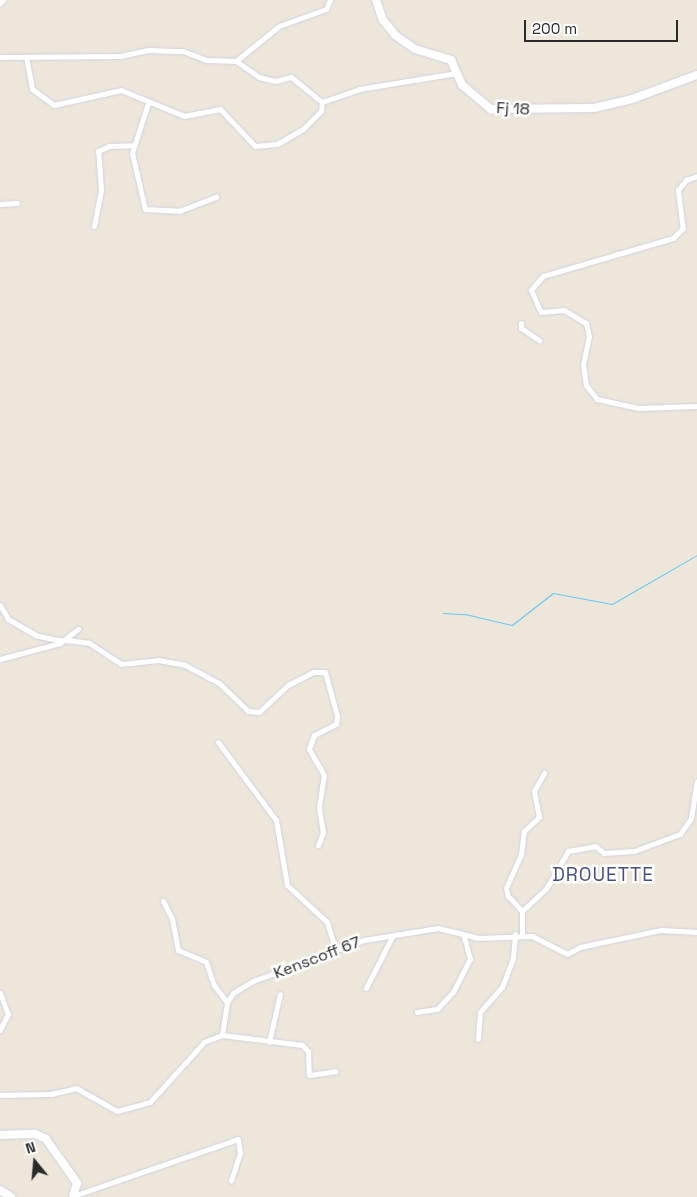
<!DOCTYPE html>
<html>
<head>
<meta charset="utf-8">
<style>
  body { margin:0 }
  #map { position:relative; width:697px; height:1197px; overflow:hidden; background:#ede6da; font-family:"Space Grotesk",sans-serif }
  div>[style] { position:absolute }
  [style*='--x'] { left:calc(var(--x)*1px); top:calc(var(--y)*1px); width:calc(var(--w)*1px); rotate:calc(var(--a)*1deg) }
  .stream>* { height:1px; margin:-0.5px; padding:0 0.5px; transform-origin:0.5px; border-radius:0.5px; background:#67c7f5 }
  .roads { filter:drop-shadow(0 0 1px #d0d2e4) drop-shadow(0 0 1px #d0d2e4) }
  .street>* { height:5px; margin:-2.5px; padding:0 2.5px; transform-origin:2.5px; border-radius:2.5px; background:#fff }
  .secondary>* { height:8px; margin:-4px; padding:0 4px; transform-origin:4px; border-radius:4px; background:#fff }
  span { translate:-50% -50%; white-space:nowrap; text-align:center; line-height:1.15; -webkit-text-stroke:5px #fff; paint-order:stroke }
  .street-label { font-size:16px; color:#2a2a2a }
  .quarter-label { font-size:19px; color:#474e7d; letter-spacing:1px }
  .north { position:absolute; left:10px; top:1137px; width:50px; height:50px; -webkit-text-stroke:4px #fff; paint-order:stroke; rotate:343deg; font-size:14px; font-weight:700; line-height:20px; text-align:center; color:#2a2a2a }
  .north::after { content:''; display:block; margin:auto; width:18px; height:22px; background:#2a2a2a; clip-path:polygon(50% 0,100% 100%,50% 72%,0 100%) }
  .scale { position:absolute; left:524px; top:20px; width:154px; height:22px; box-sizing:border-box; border:2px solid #2a2a2a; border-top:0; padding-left:6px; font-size:15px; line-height:18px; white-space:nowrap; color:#2a2a2a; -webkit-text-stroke:4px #fff; paint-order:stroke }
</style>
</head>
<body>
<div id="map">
  <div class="stream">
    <div style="--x:443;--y:613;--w:22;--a:3"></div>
    <div style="--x:465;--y:614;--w:48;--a:13.2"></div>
    <div style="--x:512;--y:625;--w:52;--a:-38"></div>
    <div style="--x:553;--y:593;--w:60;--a:10.6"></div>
    <div style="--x:612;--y:604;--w:98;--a:-30"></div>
  </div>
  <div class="roads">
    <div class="street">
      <div style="--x:0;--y:57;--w:120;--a:-0.5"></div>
      <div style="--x:120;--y:56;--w:29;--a:-12"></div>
      <div style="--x:148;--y:50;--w:35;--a:2"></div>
      <div style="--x:183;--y:51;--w:26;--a:21"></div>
      <div style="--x:207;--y:60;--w:29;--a:2"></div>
      <div style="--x:26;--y:57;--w:33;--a:79"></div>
      <div style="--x:32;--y:89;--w:27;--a:36"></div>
      <div style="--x:54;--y:105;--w:69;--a:-12.6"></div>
      <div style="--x:121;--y:90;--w:68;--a:22.4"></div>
      <div style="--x:184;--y:116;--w:37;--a:-11"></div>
      <div style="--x:220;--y:109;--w:51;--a:46.6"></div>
      <div style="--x:255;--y:146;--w:22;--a:-5"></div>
      <div style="--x:277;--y:144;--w:30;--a:-30"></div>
      <div style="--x:303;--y:129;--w:25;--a:-45"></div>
      <div style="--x:321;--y:111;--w:9;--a:-84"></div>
      <div style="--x:322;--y:102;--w:39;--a:-19"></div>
      <div style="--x:359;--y:89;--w:99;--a:-9.3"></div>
      <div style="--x:236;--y:61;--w:55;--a:-39.1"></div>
      <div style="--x:279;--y:26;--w:50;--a:-19.9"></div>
      <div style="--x:326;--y:9;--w:10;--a:-66"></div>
      <div style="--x:236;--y:61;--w:28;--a:35"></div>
      <div style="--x:259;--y:77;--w:16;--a:14"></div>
      <div style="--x:275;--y:81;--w:16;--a:-14"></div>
      <div style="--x:291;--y:77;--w:40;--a:39"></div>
      <div style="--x:148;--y:103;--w:52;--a:107.7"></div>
      <div style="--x:132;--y:153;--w:57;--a:76.9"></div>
      <div style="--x:145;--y:209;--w:34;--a:3"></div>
      <div style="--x:179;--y:211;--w:40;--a:-21"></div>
      <div style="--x:697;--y:176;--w:12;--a:160"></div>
      <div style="--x:686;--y:180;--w:13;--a:129"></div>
      <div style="--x:678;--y:190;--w:38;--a:83"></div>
      <div style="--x:683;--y:228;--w:14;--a:135"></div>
      <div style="--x:673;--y:238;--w:135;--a:163.7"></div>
      <div style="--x:543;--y:276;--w:18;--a:131"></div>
      <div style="--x:531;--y:290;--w:24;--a:66"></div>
      <div style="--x:541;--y:312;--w:23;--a:-5"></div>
      <div style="--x:564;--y:310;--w:26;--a:31"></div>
      <div style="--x:586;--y:323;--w:13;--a:77"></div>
      <div style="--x:589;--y:336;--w:29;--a:102"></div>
      <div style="--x:583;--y:364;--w:21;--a:82"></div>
      <div style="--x:586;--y:385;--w:18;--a:52"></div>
      <div style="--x:597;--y:399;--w:42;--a:12.4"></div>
      <div style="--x:638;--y:408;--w:59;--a:-1.9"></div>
      <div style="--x:0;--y:204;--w:17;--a:-3"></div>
      <div style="--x:94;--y:226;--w:37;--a:-79"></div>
      <div style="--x:101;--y:190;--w:39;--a:-94"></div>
      <div style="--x:98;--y:151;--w:12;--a:-24"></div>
      <div style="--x:109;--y:146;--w:25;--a:-2"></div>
      <div style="--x:521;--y:323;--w:5;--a:90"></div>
      <div style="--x:521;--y:328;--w:22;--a:34"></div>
      <div style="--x:0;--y:605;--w:16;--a:60"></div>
      <div style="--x:8;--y:619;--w:34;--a:30"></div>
      <div style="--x:38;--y:636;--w:25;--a:11"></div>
      <div style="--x:66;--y:640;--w:23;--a:7"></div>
      <div style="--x:89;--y:643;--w:38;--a:33"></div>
      <div style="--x:121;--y:664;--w:37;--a:-6"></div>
      <div style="--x:158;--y:660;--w:27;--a:10"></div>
      <div style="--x:185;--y:665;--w:38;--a:28"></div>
      <div style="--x:219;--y:683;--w:40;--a:44"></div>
      <div style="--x:248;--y:711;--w:11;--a:5"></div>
      <div style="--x:259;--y:712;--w:40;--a:-43"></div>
      <div style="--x:288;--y:685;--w:29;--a:-27"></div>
      <div style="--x:314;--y:672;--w:11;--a:0"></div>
      <div style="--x:325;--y:672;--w:46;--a:74.7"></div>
      <div style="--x:337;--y:716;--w:8;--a:97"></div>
      <div style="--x:336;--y:724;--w:25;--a:153"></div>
      <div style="--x:314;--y:735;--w:15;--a:110"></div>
      <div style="--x:309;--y:749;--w:30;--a:60"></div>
      <div style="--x:324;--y:775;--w:33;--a:99"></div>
      <div style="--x:319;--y:808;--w:24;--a:81"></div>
      <div style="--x:323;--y:832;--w:14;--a:111"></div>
      <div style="--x:0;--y:659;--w:62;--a:-14.9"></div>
      <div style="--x:60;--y:643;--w:23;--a:-38"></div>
      <div style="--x:218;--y:742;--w:97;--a:53.4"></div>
      <div style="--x:276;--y:820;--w:66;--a:80.4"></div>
      <div style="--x:287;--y:885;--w:54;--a:42.8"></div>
      <div style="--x:327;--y:922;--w:28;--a:73"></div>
      <div style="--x:163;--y:901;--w:20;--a:63"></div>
      <div style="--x:172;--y:919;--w:32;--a:79"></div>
      <div style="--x:178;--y:950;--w:30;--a:23"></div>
      <div style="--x:206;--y:962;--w:24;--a:71"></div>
      <div style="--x:214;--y:985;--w:21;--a:53"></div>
      <div style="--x:522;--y:911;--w:21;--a:-133"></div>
      <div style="--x:508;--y:896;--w:8;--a:-104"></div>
      <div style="--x:506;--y:888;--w:37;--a:-66"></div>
      <div style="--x:521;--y:854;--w:23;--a:-83"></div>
      <div style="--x:524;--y:831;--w:21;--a:-43"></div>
      <div style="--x:539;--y:817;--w:26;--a:-101"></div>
      <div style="--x:534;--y:791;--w:21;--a:-61"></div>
      <div style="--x:522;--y:934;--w:23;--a:-90"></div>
      <div style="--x:522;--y:911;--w:33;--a:-43"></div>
      <div style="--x:546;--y:889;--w:44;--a:-59.9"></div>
      <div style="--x:568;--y:851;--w:27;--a:-10"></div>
      <div style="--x:595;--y:846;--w:11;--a:38"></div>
      <div style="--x:604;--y:853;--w:30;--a:-4"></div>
      <div style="--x:634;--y:851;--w:49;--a:-20.3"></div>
      <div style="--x:680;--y:834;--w:19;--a:-55"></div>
      <div style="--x:691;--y:818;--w:37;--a:-81"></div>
      <div style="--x:366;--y:988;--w:57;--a:-63"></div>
      <div style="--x:0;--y:993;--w:22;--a:69"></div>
      <div style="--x:8;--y:1014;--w:18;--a:117"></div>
      <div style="--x:417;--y:1012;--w:20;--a:-9"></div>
      <div style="--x:437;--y:1009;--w:23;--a:-47"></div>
      <div style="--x:453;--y:992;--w:37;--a:-63"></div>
      <div style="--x:470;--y:959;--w:24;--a:-105"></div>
      <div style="--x:222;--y:1035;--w:81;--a:7.1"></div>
      <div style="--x:302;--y:1045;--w:8;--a:45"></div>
      <div style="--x:308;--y:1051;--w:24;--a:88"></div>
      <div style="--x:309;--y:1075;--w:27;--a:-8"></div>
      <div style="--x:478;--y:1039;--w:27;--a:-86"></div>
      <div style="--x:480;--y:1012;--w:33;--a:-49"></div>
      <div style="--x:502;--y:987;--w:31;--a:-69"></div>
      <div style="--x:513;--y:958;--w:24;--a:-85"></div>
      <div style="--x:269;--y:1042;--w:49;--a:-77.1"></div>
      <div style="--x:0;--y:1095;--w:51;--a:-1.1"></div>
      <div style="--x:51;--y:1094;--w:26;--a:-13"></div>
      <div style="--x:76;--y:1088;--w:47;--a:29.3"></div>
      <div style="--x:117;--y:1111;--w:34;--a:-15"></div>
      <div style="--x:150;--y:1102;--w:81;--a:-48"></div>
      <div style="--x:204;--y:1042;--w:19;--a:-21"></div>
      <div style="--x:222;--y:1035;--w:33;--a:-81"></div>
      <div style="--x:227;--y:1002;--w:11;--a:-56"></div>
      <div style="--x:233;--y:993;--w:23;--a:-31"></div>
      <div style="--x:253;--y:981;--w:118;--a:-20.3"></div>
      <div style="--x:364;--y:940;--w:75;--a:-9.2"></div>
      <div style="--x:438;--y:928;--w:42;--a:13.7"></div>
      <div style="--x:479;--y:938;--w:53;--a:-2.2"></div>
      <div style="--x:532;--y:936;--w:39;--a:27"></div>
      <div style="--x:567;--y:954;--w:15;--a:-28"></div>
      <div style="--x:580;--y:947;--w:83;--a:-11.9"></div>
      <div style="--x:661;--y:930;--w:36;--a:3"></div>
      <div style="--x:76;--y:1195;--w:171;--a:-19.1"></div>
      <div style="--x:238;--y:1139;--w:14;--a:82"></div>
      <div style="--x:240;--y:1153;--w:29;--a:108"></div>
    </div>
    <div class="secondary">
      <div style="--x:376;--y:0;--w:21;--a:71"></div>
      <div style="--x:383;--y:20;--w:19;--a:51"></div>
      <div style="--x:395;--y:35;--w:24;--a:35"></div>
      <div style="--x:415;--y:49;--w:38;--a:17"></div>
      <div style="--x:451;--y:60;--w:27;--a:66"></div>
      <div style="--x:462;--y:85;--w:38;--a:40"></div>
      <div style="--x:491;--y:109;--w:103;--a:-0.6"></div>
      <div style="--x:594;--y:108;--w:39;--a:-13"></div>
      <div style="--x:632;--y:99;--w:69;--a:-20.3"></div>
      <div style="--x:0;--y:2;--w:3;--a:-45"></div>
      <div style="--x:0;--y:1135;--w:35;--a:-2"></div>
      <div style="--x:35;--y:1134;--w:12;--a:24"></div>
      <div style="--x:46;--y:1139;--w:54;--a:54.8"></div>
      <div style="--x:77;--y:1183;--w:15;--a:106"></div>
      <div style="--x:0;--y:1190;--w:13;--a:32"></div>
    </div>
  </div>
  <div class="street-label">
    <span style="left:513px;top:109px;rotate:3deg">Fj 18</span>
    <span style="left:317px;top:958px;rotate:-21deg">Kenscoff 67</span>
  </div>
  <div class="quarter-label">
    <span style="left:603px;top:875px">DROUETTE</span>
  </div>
  <div class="north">N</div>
  <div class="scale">200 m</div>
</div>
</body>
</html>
